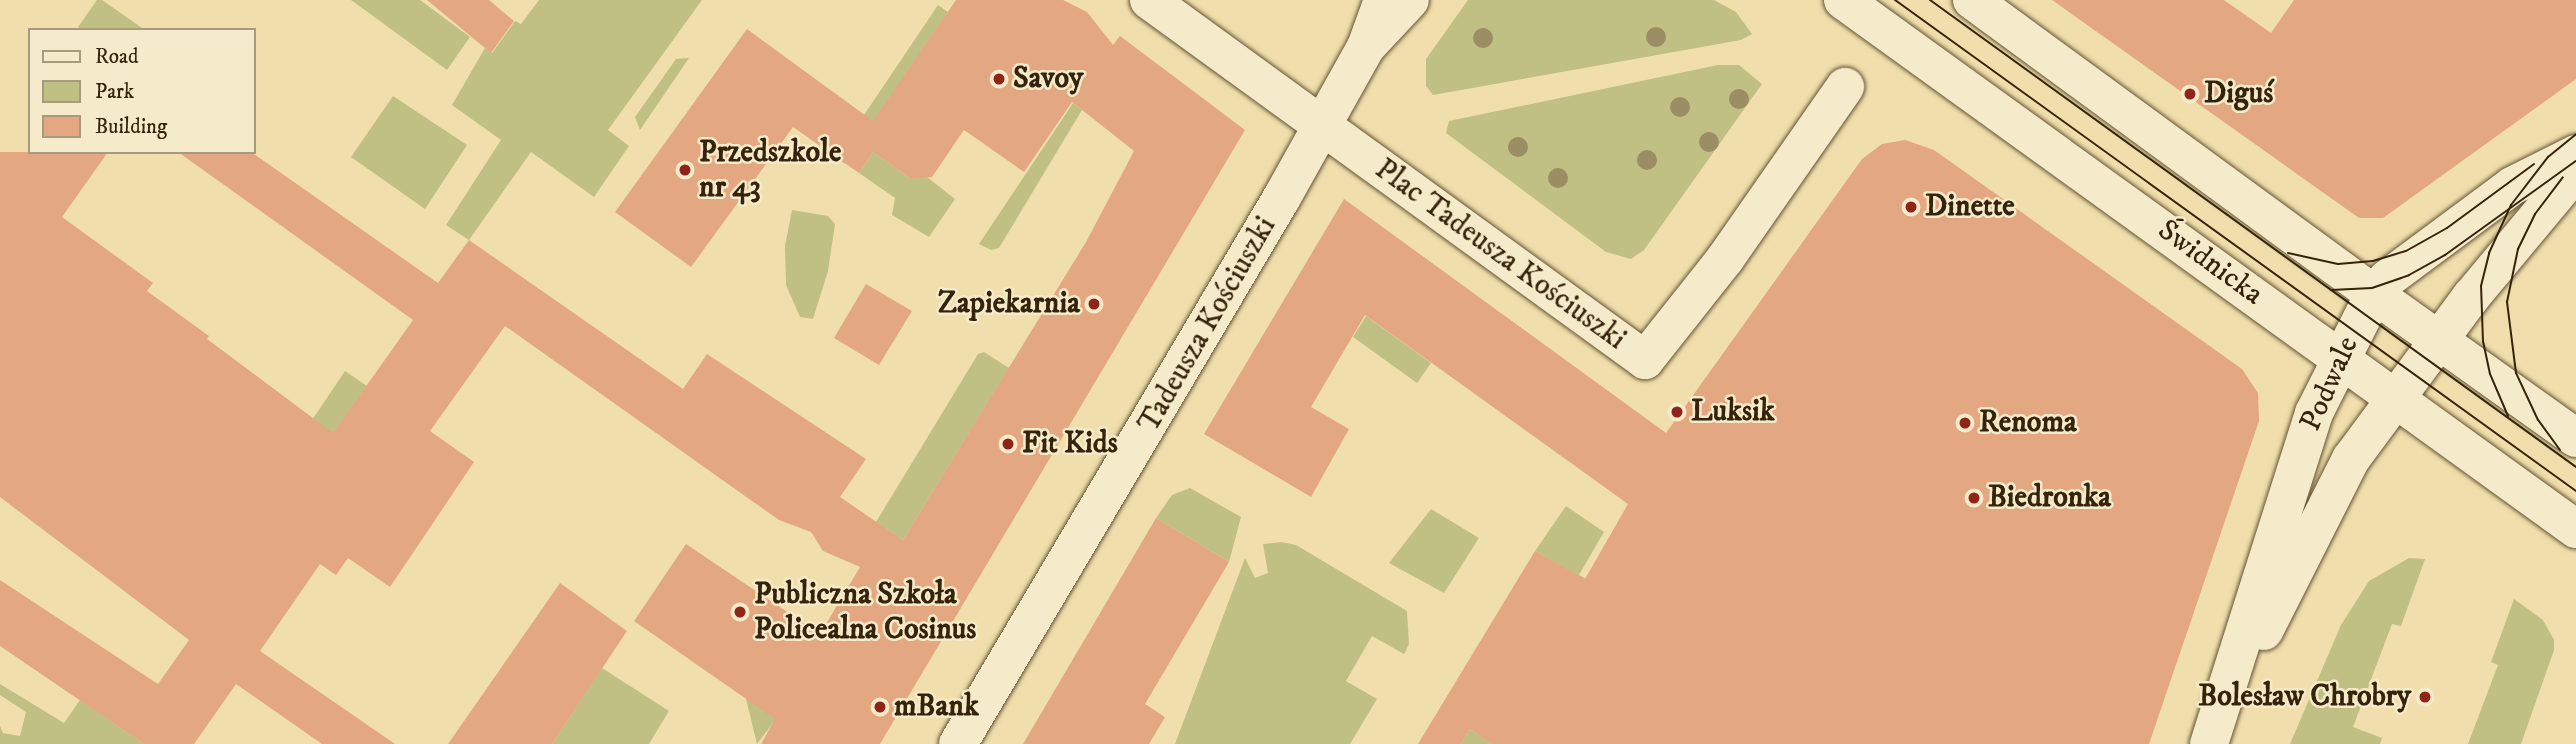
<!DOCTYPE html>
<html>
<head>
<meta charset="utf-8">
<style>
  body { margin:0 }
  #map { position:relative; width:2576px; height:744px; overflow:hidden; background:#f0dfac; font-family:"IM FELL DW Pica",serif }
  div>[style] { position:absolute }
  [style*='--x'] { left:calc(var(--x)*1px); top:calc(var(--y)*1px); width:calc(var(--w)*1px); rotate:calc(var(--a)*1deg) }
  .green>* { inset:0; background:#c1c084 }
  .building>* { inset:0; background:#e3a881 }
  .roads { filter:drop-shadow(0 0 2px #645333) drop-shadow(0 0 2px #645333) }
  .street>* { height:38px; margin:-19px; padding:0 19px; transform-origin:19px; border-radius:19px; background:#f5eac9 }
  .secondary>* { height:38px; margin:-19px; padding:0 19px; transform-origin:19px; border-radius:19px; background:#f5eac9 }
  .tram>* { height:2px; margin:-1px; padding:0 1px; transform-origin:1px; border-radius:1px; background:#35240b }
  .trees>* { width:20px; height:20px; margin:-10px; border-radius:50%; background:#9c8e64 }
  .dots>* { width:19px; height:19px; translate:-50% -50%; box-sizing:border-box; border:4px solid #f5eac9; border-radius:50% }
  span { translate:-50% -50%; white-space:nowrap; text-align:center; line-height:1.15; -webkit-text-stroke:5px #f5eac9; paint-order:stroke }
  .poi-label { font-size:30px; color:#35240b; font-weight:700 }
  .left { translate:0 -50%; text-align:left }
  .right { translate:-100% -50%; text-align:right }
  .street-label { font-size:30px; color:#35240b }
  .legend { position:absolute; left:28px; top:28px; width:228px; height:126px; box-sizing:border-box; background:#f5eac9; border:2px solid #a89b7d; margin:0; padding:9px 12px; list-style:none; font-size:21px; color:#35240b }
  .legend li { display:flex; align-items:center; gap:14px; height:35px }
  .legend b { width:35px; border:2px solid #a89b7d }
</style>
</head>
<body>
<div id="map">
  <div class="green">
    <div style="clip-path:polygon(97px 0,102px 0,145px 30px,81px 30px,78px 27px)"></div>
    <div style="clip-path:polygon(351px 0,420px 0,470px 37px,447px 70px)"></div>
    <div style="clip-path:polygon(539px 0,702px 0,608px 130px,629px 146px,594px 197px,531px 152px,469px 240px,446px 225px,501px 140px,452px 105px,485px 48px,492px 53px,515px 21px,521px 24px)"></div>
    <div style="clip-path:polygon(1468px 0,1714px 0,1736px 12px,1752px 34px,1741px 40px,1433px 95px,1426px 86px,1426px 59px)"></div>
    <div style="clip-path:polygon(938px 5px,948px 12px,846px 164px,835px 158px)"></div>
    <div style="clip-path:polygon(689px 58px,640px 130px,635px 117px,676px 59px)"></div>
    <div style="clip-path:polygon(1718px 65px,1739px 65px,1762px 84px,1644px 250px,1631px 259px,1606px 252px,1446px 133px,1449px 121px)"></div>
    <div style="clip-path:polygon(393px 96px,467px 145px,425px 209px,351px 157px)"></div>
    <div style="clip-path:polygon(1073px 103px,1082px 110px,999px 248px,991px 250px,979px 244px)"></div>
    <div style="clip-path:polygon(873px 152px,911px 179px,927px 177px,955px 199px,929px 237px,892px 215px,895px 198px,859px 173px)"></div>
    <div style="clip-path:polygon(792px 210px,828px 216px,835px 224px,828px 271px,813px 319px,800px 317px,786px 285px,785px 246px)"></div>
    <div style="clip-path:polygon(1366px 316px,1431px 363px,1417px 383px,1353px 337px)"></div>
    <div style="clip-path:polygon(984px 352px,1009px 368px,903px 540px,876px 522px,978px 354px)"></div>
    <div style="clip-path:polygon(345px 371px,367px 386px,331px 436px,310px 423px)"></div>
    <div style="clip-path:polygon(1190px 488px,1241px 517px,1229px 562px,1156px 518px,1172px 495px)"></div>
    <div style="clip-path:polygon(1566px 506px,1604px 532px,1579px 575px,1585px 578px,1492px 744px,1461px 744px,1470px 729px,1479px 735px,1575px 574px,1535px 551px)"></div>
    <div style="clip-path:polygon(1431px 509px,1479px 538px,1444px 593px,1389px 563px)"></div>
    <div style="clip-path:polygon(1281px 542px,1296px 545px,1407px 611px,1409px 644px,1404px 654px,1372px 636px,1346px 681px,1377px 699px,1350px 744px,1175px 744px,1245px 558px,1255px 578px,1268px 573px,1263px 544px)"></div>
    <div style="clip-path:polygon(2409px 558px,2425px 559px,2401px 626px,2392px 624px,2353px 727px,2382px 738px,2380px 744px,2290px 744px,2341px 625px,2369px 581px)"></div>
    <div style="clip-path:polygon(2514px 599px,2543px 620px,2554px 640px,2554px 650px,2521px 744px,2468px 744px,2498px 665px,2491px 662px)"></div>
    <div style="clip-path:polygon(602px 668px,669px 711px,649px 744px,552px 744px)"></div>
    <div style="clip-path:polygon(766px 670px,795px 694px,757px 744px,746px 699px)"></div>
    <div style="clip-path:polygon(0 684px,64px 723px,80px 700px,144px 744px,0 744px,0 726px,3px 733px,20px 736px,26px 712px,0 695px)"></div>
  </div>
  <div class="building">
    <div style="clip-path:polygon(427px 0,489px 0,514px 21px,491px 53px)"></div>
    <div style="clip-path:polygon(956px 0,1063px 0,1087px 12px,1113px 45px,1120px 36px,1245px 130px,880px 744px,761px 744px,775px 719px,634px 621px,686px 544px,820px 634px,860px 567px,823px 551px,811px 532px,779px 520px,505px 326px,430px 431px,474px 462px,390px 587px,348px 558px,336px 575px,320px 564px,260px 651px,395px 744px,322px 744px,236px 684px,194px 744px,144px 744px,0 646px,0 580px,158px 684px,189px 640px,0 497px,0 152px,108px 152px,62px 217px,153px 283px,147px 291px,209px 336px,207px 339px,333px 433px,413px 320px,178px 152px,251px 152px,438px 283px,469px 240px,683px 389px,707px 354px,866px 459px,840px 497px,903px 540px,1086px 242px,1134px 151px,1072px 102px,1024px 172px,964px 130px,932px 177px,911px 179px,873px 152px,859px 173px,793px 127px,691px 267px,615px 212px,747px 29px,873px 121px)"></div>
    <div style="clip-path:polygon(2052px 0,2224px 0,2271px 33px,2294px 0,2576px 0,2576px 79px,2383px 218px,2359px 218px)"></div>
    <div style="clip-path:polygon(1905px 140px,1934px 150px,2242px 369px,2258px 393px,2259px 421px,2149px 744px,1492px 744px,1470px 729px,1461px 744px,1418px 744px,1535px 551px,1585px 579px,1628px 504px,1365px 315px,1311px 407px,1349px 429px,1311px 497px,1204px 434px,1344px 199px,1666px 433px,1862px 159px,1882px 144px)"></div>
    <div style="clip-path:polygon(866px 284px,912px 311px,879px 365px,834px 338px)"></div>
    <div style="clip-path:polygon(1156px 518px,1229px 562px,1145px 704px,1165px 717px,1149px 744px,1023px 744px)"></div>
    <div style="clip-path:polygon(560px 583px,627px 631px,552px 744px,448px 744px)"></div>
  </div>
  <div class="roads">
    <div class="street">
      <div style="--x:1149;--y:0;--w:613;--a:35.97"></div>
      <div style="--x:1645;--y:360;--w:129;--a:-51.6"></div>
      <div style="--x:1725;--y:259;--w:210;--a:-55.1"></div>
      <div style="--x:1366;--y:47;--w:64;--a:-46.9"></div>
      <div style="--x:2374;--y:294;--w:248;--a:35.5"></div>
    </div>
    <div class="secondary">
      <div style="--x:1843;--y:0;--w:904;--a:35.82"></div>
      <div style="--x:1972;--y:0;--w:498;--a:36.2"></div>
      <div style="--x:2264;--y:631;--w:193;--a:-63.2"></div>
      <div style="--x:2351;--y:459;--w:202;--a:-53.5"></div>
      <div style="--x:2471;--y:297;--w:164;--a:-50.2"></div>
      <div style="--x:958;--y:744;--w:634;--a:-59.35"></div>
      <div style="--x:1281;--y:199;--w:174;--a:-60.8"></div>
      <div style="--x:1366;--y:47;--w:50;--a:-70.1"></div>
      <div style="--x:2209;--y:744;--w:347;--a:-72.4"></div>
      <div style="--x:2314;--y:413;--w:133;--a:-63.2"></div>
      <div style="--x:2374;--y:294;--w:20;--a:-49"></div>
      <div style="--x:2387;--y:279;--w:156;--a:-36.6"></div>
      <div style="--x:2512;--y:186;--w:72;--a:-26.6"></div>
    </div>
  </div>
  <div class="tram">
    <div style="--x:1895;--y:0;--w:840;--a:35.79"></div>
    <div style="--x:1930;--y:0;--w:797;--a:35.86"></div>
    <div style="--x:2288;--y:253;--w:51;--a:12.4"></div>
    <div style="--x:2338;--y:264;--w:35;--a:-5"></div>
    <div style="--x:2373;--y:261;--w:34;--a:-17"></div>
    <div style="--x:2406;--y:251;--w:47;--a:-29.3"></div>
    <div style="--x:2447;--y:228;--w:108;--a:-36.3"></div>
    <div style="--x:2331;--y:290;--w:41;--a:-2.8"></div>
    <div style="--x:2372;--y:288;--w:39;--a:-19"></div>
    <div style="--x:2409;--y:275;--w:41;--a:-29.1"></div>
    <div style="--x:2445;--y:255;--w:161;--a:-35.7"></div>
    <div style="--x:2508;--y:416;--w:46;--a:-113.2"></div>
    <div style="--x:2490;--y:374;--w:33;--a:-102"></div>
    <div style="--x:2483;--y:342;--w:56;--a:-92"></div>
    <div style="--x:2481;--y:286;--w:34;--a:-76"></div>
    <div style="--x:2489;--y:253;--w:53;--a:-65.4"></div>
    <div style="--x:2511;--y:205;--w:61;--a:-52.4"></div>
    <div style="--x:2548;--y:157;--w:36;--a:-39"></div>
    <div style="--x:2560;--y:450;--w:37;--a:-126"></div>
    <div style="--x:2538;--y:420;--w:52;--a:-115.1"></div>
    <div style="--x:2516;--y:373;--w:72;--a:-97.2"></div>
    <div style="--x:2507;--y:302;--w:54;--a:-78.3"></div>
    <div style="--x:2518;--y:249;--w:39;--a:-64"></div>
    <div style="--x:2535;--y:214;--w:46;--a:-52.9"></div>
  </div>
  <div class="trees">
    <div style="left:1656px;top:37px"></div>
    <div style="left:1483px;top:38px"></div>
    <div style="left:1739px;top:99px"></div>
    <div style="left:1680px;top:107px"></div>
    <div style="left:1709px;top:142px"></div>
    <div style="left:1518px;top:147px"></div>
    <div style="left:1647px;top:160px"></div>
    <div style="left:1558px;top:178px"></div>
  </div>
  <div class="dots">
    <div style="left:999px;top:79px;background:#8f2418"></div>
    <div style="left:2190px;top:94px;background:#8f2418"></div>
    <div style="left:685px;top:170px;background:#8f2418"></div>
    <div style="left:1911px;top:207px;background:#8f2418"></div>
    <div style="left:1094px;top:304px;background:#8f2418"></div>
    <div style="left:1677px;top:412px;background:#8f2418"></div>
    <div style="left:1965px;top:423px;background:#8f2418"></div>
    <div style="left:1008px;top:444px;background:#8f2418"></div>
    <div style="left:1974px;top:498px;background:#8f2418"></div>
    <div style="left:740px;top:612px;background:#8f2418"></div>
    <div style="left:2425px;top:697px;background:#8f2418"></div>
    <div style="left:880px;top:707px;background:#8f2418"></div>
  </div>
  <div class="poi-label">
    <span class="left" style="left:1013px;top:79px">Savoy</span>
    <span class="left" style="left:2204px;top:94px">Diguś</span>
    <span class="left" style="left:699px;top:170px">Przedszkole<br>nr 43</span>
    <span class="left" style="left:1925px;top:207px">Dinette</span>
    <span class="right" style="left:1080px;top:304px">Zapiekarnia</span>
    <span class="left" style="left:1691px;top:412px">Luksik</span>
    <span class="left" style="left:1979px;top:423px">Renoma</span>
    <span class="left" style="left:1022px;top:444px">Fit Kids</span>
    <span class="left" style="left:1988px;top:498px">Biedronka</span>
    <span class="left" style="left:754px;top:612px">Publiczna Szkoła<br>Policealna Cosinus</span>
    <span class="right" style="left:2411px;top:697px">Bolesław Chrobry</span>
    <span class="left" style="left:894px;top:707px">mBank</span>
  </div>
  <div class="street-label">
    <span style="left:1500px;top:255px;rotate:36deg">Plac Tadeusza Kościuszki</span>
    <span style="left:2210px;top:263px;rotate:36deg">Świdnicka</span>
    <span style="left:1208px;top:325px;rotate:-60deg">Tadeusza Kościuszki</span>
    <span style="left:2330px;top:384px;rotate:-66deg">Podwale</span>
  </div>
  <ul class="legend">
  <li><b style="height:9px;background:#f5eac9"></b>Road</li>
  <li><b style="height:19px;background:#c1c084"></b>Park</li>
  <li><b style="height:19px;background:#e3a881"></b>Building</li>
  </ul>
</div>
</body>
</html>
